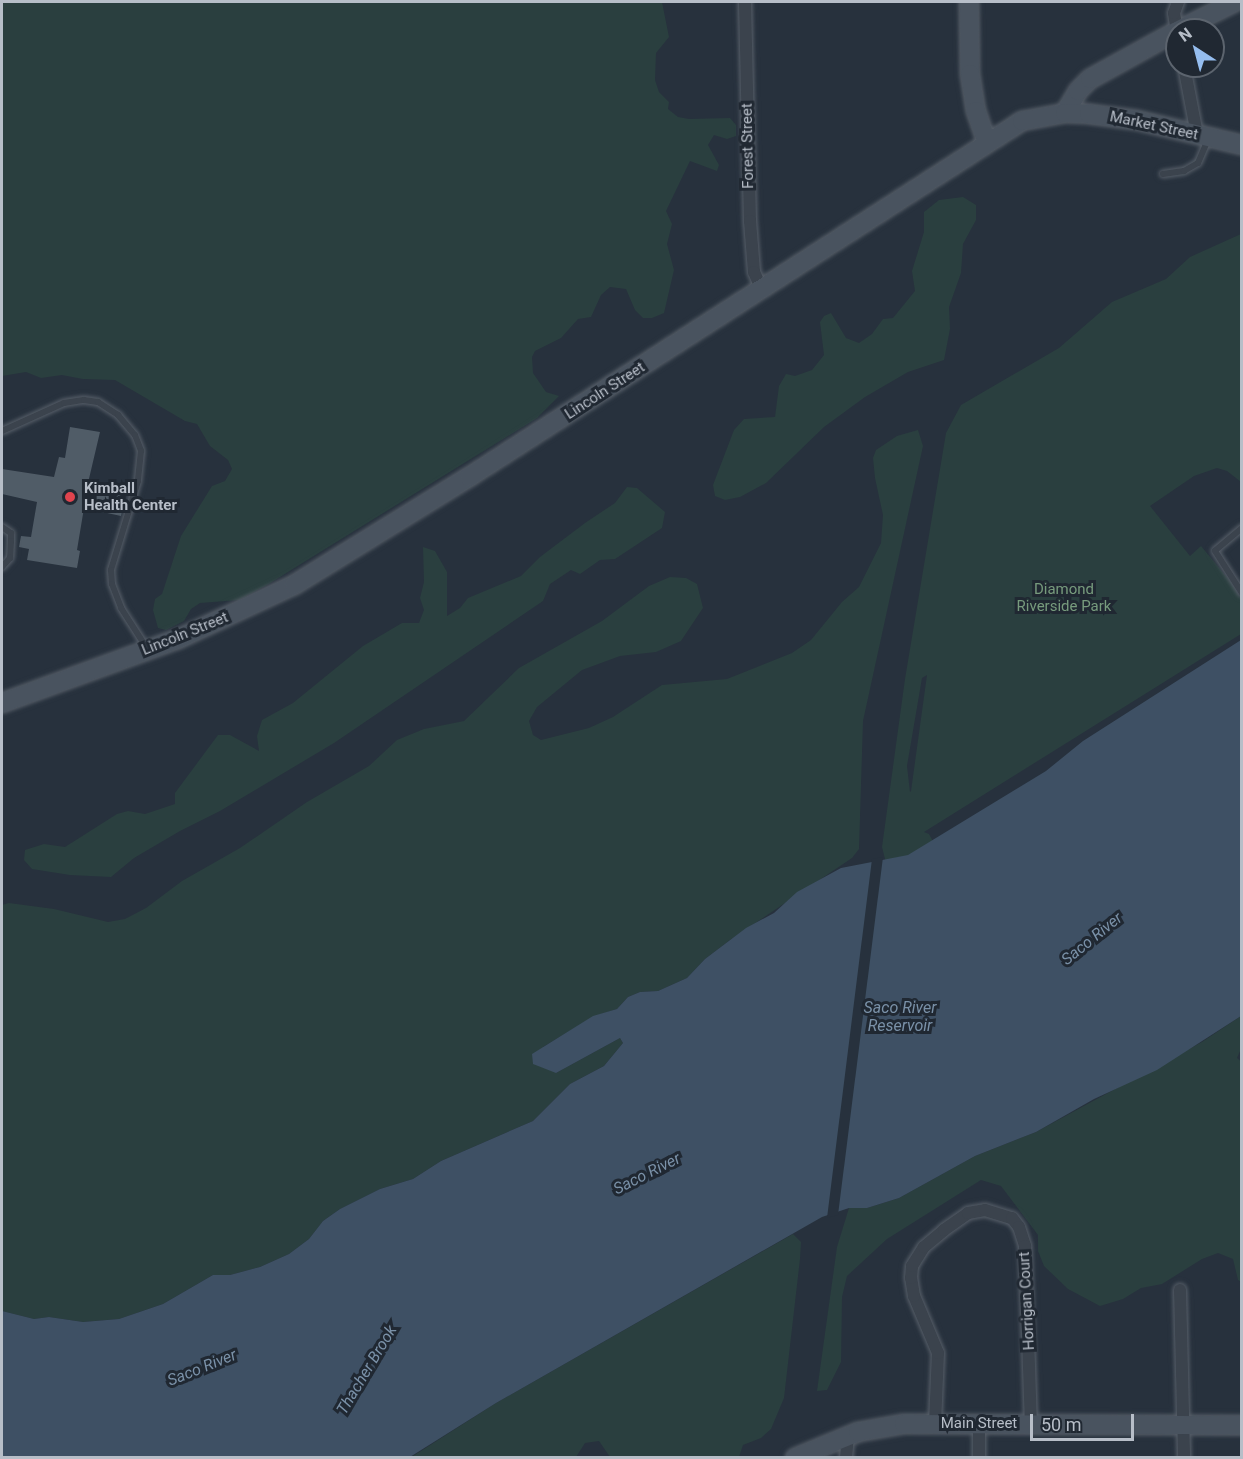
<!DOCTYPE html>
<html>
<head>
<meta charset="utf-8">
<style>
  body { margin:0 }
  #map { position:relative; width:1243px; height:1459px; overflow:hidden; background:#27313d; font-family:Roboto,sans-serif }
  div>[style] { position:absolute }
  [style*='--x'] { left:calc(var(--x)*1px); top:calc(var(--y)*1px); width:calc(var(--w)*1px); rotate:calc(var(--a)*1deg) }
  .green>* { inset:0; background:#2a3f3f }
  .water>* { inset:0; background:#3e5064 }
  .pier>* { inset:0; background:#27313d }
  .building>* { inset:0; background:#505c67 }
  .roads { filter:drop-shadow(0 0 2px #565e68) drop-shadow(0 0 2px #565e68) }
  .lane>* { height:6px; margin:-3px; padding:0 3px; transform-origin:3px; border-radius:3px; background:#3b434d }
  .street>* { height:12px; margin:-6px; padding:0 6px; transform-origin:6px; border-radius:6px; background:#3b434d }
  .secondary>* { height:18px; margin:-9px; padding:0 9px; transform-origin:9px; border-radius:9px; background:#49535f }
  .dots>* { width:16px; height:16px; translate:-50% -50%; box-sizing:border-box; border:3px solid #202832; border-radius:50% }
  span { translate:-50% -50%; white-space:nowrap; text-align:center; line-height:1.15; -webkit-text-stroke:6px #202832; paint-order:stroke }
  .street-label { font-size:15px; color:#b7bec8 }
  .poi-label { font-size:15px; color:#b7bec8; font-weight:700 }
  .left { translate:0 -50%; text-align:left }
  .park-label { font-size:15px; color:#779b7d }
  .water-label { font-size:16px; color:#7a91a8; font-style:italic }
  .frame { position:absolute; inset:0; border:3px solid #b7bec8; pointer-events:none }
  .north { position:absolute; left:1165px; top:18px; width:60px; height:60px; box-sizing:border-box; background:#202832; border:2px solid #5c646e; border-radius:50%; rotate:324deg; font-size:16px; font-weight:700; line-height:24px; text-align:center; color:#b7bec8 }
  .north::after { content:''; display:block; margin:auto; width:21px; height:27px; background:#95bdef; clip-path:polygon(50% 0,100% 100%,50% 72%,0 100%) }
  .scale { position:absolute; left:1030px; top:1414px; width:104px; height:27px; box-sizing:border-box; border:3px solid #b7bec8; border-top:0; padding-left:8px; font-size:18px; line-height:21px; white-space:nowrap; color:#b7bec8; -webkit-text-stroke:4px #202832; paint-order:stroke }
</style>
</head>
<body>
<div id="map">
  <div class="green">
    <div style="clip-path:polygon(2px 2px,662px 2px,669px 37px,656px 53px,655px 80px,659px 92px,669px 102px,668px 109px,678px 117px,689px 119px,730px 118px,736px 125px,736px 136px,727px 139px,714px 135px,708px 145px,719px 165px,717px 171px,690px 161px,666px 211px,672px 224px,667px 244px,674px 270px,664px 313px,652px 318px,643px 318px,635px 310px,626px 289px,610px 287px,601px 295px,591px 317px,578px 319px,561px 338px,535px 351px,532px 357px,533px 373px,546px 392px,559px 396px,537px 418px,267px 585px,239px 600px,200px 603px,191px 609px,184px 621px,166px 630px,158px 628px,153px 610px,155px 599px,162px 594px,181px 536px,212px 486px,225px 481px,232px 469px,228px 460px,210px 446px,197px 424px,185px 421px,115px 380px,83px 379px,62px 375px,41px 378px,26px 372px,2px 376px)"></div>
    <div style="clip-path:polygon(963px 197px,976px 205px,976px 220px,963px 244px,961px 273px,949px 307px,950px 329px,944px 360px,908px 372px,865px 397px,824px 427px,766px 483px,740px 497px,725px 500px,715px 496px,713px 485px,734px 430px,744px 419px,775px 417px,779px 386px,786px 374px,795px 376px,812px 370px,824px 355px,820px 322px,824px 316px,831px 313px,846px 338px,859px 343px,872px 334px,883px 319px,893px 318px,915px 291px,912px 271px,924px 232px,924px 212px,939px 200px)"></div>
    <div style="clip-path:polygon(evenodd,1241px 234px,1241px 482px,1227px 471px,1217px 468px,1194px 476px,1150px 506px,1190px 556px,1201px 546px,1230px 581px,1241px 599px,1241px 634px,924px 832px,929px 834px,935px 845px,887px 867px,882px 847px,905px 679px,946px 433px,961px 405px,1059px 348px,1112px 302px,1166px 279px,1190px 257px,1241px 234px,927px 675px,911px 791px,910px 792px,907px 766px,922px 678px,927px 675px)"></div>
    <div style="clip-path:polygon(918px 430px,923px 446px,863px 721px,859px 849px,852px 858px,730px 940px,705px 959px,687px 978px,658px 991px,640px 992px,628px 997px,617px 1009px,593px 1017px,543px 1047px,556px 1073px,620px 1038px,623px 1043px,604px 1066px,570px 1084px,533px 1121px,441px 1161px,413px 1179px,380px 1189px,340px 1209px,323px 1221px,309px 1239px,289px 1254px,260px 1267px,230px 1275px,213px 1275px,163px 1304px,119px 1319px,83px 1322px,49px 1317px,34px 1319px,2px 1311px,2px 905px,9px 903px,54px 909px,108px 922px,125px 919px,146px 908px,182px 881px,240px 848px,307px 802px,369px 766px,397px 740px,424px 729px,464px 721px,519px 668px,602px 621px,649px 586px,670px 577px,686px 578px,697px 584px,703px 608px,681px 641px,656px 652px,620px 656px,582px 670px,537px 707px,529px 721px,533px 735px,541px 740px,589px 728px,613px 717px,662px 685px,727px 679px,792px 653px,811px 640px,842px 602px,859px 587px,881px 543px,883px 515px,875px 478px,873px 458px,876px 450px,897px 436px)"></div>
    <div style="clip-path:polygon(627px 487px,637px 488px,665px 512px,662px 528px,615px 559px,600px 560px,580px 574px,571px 570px,550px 584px,543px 601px,334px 743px,220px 811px,180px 831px,134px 858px,111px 877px,70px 875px,32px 869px,24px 860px,25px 850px,44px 844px,65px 847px,117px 814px,128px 811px,145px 814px,175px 804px,175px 793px,218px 735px,230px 735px,259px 751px,257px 736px,262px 720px,293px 703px,363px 646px,402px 623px,419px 623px,424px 610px,420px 598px,424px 582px,423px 547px,435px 551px,447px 572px,447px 616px,460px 608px,468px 598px,521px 576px,540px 557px,585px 523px,615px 503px)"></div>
    <div style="clip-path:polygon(1241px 1016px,1241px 1049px,1237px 1058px,1242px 1062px,1241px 1282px,1238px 1280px,1233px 1259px,1218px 1253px,1202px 1259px,1162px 1284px,1141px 1288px,1123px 1299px,1100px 1306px,1068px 1289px,1044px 1266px,1038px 1251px,1038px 1235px,1001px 1186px,981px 1180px,887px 1239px,847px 1276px,842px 1297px,841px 1362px,827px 1390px,817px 1391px,837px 1247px,849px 1208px,867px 1208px,899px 1198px,975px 1156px,1036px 1132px,1202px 1042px)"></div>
    <div style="clip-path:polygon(793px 1234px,801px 1242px,800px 1259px,784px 1398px,771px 1429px,761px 1438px,743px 1445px,739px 1457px,610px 1457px,599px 1441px,585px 1443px,576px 1457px,410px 1458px,496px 1403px)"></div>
  </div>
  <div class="water">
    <div style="clip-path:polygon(1241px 640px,1241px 1016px,1157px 1070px,1094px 1099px,1036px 1132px,975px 1156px,899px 1198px,867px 1208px,849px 1208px,822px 1217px,496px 1403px,410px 1457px,2px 1457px,2px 1311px,34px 1319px,49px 1317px,83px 1322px,119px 1319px,163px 1304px,213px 1275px,230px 1275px,260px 1267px,289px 1254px,309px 1239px,323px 1221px,340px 1209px,380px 1189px,413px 1179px,441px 1161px,533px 1121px,570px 1084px,604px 1066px,623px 1043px,620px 1038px,556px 1073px,533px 1064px,532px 1054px,593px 1016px,617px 1009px,628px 997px,640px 992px,658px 991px,687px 978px,705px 959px,746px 928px,774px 913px,797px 892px,841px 868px,908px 855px,1046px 771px,1083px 741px)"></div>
  </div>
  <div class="pier">
    <div style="clip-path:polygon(883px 857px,838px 1215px,827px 1218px,872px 859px)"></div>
  </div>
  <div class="building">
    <div style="clip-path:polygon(70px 427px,100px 432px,88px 483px,126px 489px,121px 516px,84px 508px,77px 550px,80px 551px,77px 568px,27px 560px,29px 549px,19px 547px,21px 536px,31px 537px,37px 502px,2px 494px,2px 469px,54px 477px,59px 457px,65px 458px)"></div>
  </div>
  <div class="roads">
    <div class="lane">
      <div style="--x:1163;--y:174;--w:21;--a:-8"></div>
      <div style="--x:1184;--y:171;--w:16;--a:-30"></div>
      <div style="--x:1198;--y:163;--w:25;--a:-67"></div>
      <div style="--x:2;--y:431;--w:68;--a:-24.3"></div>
      <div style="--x:64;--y:403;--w:20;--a:-9"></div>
      <div style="--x:84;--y:400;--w:14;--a:8"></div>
      <div style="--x:98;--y:402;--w:24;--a:33"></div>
      <div style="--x:118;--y:415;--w:26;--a:50"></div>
      <div style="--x:135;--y:435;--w:17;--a:69"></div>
      <div style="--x:141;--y:451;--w:30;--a:96"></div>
      <div style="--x:138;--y:481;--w:93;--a:106.9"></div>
      <div style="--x:111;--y:570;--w:14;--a:86"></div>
      <div style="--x:112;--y:584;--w:26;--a:69"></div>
      <div style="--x:121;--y:608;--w:46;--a:57.3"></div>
      <div style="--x:2;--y:527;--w:11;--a:34"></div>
      <div style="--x:11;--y:533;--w:8;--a:90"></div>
      <div style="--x:11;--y:541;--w:17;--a:93"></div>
      <div style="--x:10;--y:558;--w:12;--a:132"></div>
      <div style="--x:1242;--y:528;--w:35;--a:140"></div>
      <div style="--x:1215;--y:551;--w:50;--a:57.3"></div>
    </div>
    <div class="street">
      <div style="--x:745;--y:2;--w:219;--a:88.7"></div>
      <div style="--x:750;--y:221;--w:51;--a:85.5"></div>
      <div style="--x:754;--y:272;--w:20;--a:66"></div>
      <div style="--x:1177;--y:32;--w:19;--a:-99"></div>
      <div style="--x:1174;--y:13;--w:12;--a:-70"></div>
      <div style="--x:1184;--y:66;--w:69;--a:79.2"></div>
      <div style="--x:1180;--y:1290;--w:168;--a:88.6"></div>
      <div style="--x:935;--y:1424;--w:71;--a:-87.6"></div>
      <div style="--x:938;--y:1353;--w:62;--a:-112.8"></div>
      <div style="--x:914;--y:1296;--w:18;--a:-99"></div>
      <div style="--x:911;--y:1278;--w:12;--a:-85"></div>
      <div style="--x:912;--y:1266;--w:22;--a:-58"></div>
      <div style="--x:924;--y:1247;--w:26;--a:-40"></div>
      <div style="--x:944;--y:1230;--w:29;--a:-35"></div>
      <div style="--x:968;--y:1213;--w:17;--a:-10"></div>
      <div style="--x:985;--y:1210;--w:28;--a:17"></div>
      <div style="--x:1012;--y:1218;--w:11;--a:52"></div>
      <div style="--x:1019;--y:1227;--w:20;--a:72"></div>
      <div style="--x:1025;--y:1246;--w:178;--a:88.1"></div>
      <div style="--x:846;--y:1458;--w:23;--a:-85"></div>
      <div style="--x:979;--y:1458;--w:34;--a:-90"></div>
    </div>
    <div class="secondary">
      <div style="--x:969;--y:2;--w:72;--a:89.2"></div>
      <div style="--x:970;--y:74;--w:37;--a:81"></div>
      <div style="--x:976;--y:111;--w:34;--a:71"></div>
      <div style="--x:1179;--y:30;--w:63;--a:-26.6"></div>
      <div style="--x:1065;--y:113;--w:26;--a:-59"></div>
      <div style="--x:1078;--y:91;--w:17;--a:-45"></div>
      <div style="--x:1090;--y:79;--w:99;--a:-28.9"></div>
      <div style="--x:2;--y:703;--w:187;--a:-20"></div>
      <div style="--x:178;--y:639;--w:128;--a:-25"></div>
      <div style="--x:294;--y:585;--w:206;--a:-31.7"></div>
      <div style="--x:469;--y:477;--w:658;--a:-32.77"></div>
      <div style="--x:1022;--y:121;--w:44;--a:-10.5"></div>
      <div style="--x:1065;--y:113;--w:24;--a:2"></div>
      <div style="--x:1089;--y:114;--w:47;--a:7.3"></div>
      <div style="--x:1136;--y:120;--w:109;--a:13.3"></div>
      <div style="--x:795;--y:1458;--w:68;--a:-22.4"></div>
      <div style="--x:858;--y:1432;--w:47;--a:-9.9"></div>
      <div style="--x:904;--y:1424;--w:338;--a:0.2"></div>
    </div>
  </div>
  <div class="dots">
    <div style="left:70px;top:497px;background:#e0444e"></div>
  </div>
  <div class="street-label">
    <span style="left:1154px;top:126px;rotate:12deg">Market Street</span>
    <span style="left:748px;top:146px;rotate:-91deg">Forest Street</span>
    <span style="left:605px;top:391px;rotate:-33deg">Lincoln Street</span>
    <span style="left:185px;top:634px;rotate:-22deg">Lincoln Street</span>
    <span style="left:1027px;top:1301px;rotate:-93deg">Horrigan Court</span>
    <span style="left:979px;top:1424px">Main Street</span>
  </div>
  <div class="poi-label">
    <span class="left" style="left:84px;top:497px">Kimball<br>Health Center</span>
  </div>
  <div class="park-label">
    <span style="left:1064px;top:598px">Diamond<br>Riverside Park</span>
  </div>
  <div class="water-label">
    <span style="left:1092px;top:939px;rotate:-39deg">Saco River</span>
    <span style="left:900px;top:1017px">Saco River<br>Reservoir</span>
    <span style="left:647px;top:1174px;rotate:-27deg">Saco River</span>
    <span style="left:202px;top:1368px;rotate:-22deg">Saco River</span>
    <span style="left:367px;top:1370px;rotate:-59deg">Thacher Brook</span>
  </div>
  <div class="frame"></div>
  <div class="north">N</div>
  <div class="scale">50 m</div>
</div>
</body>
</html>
